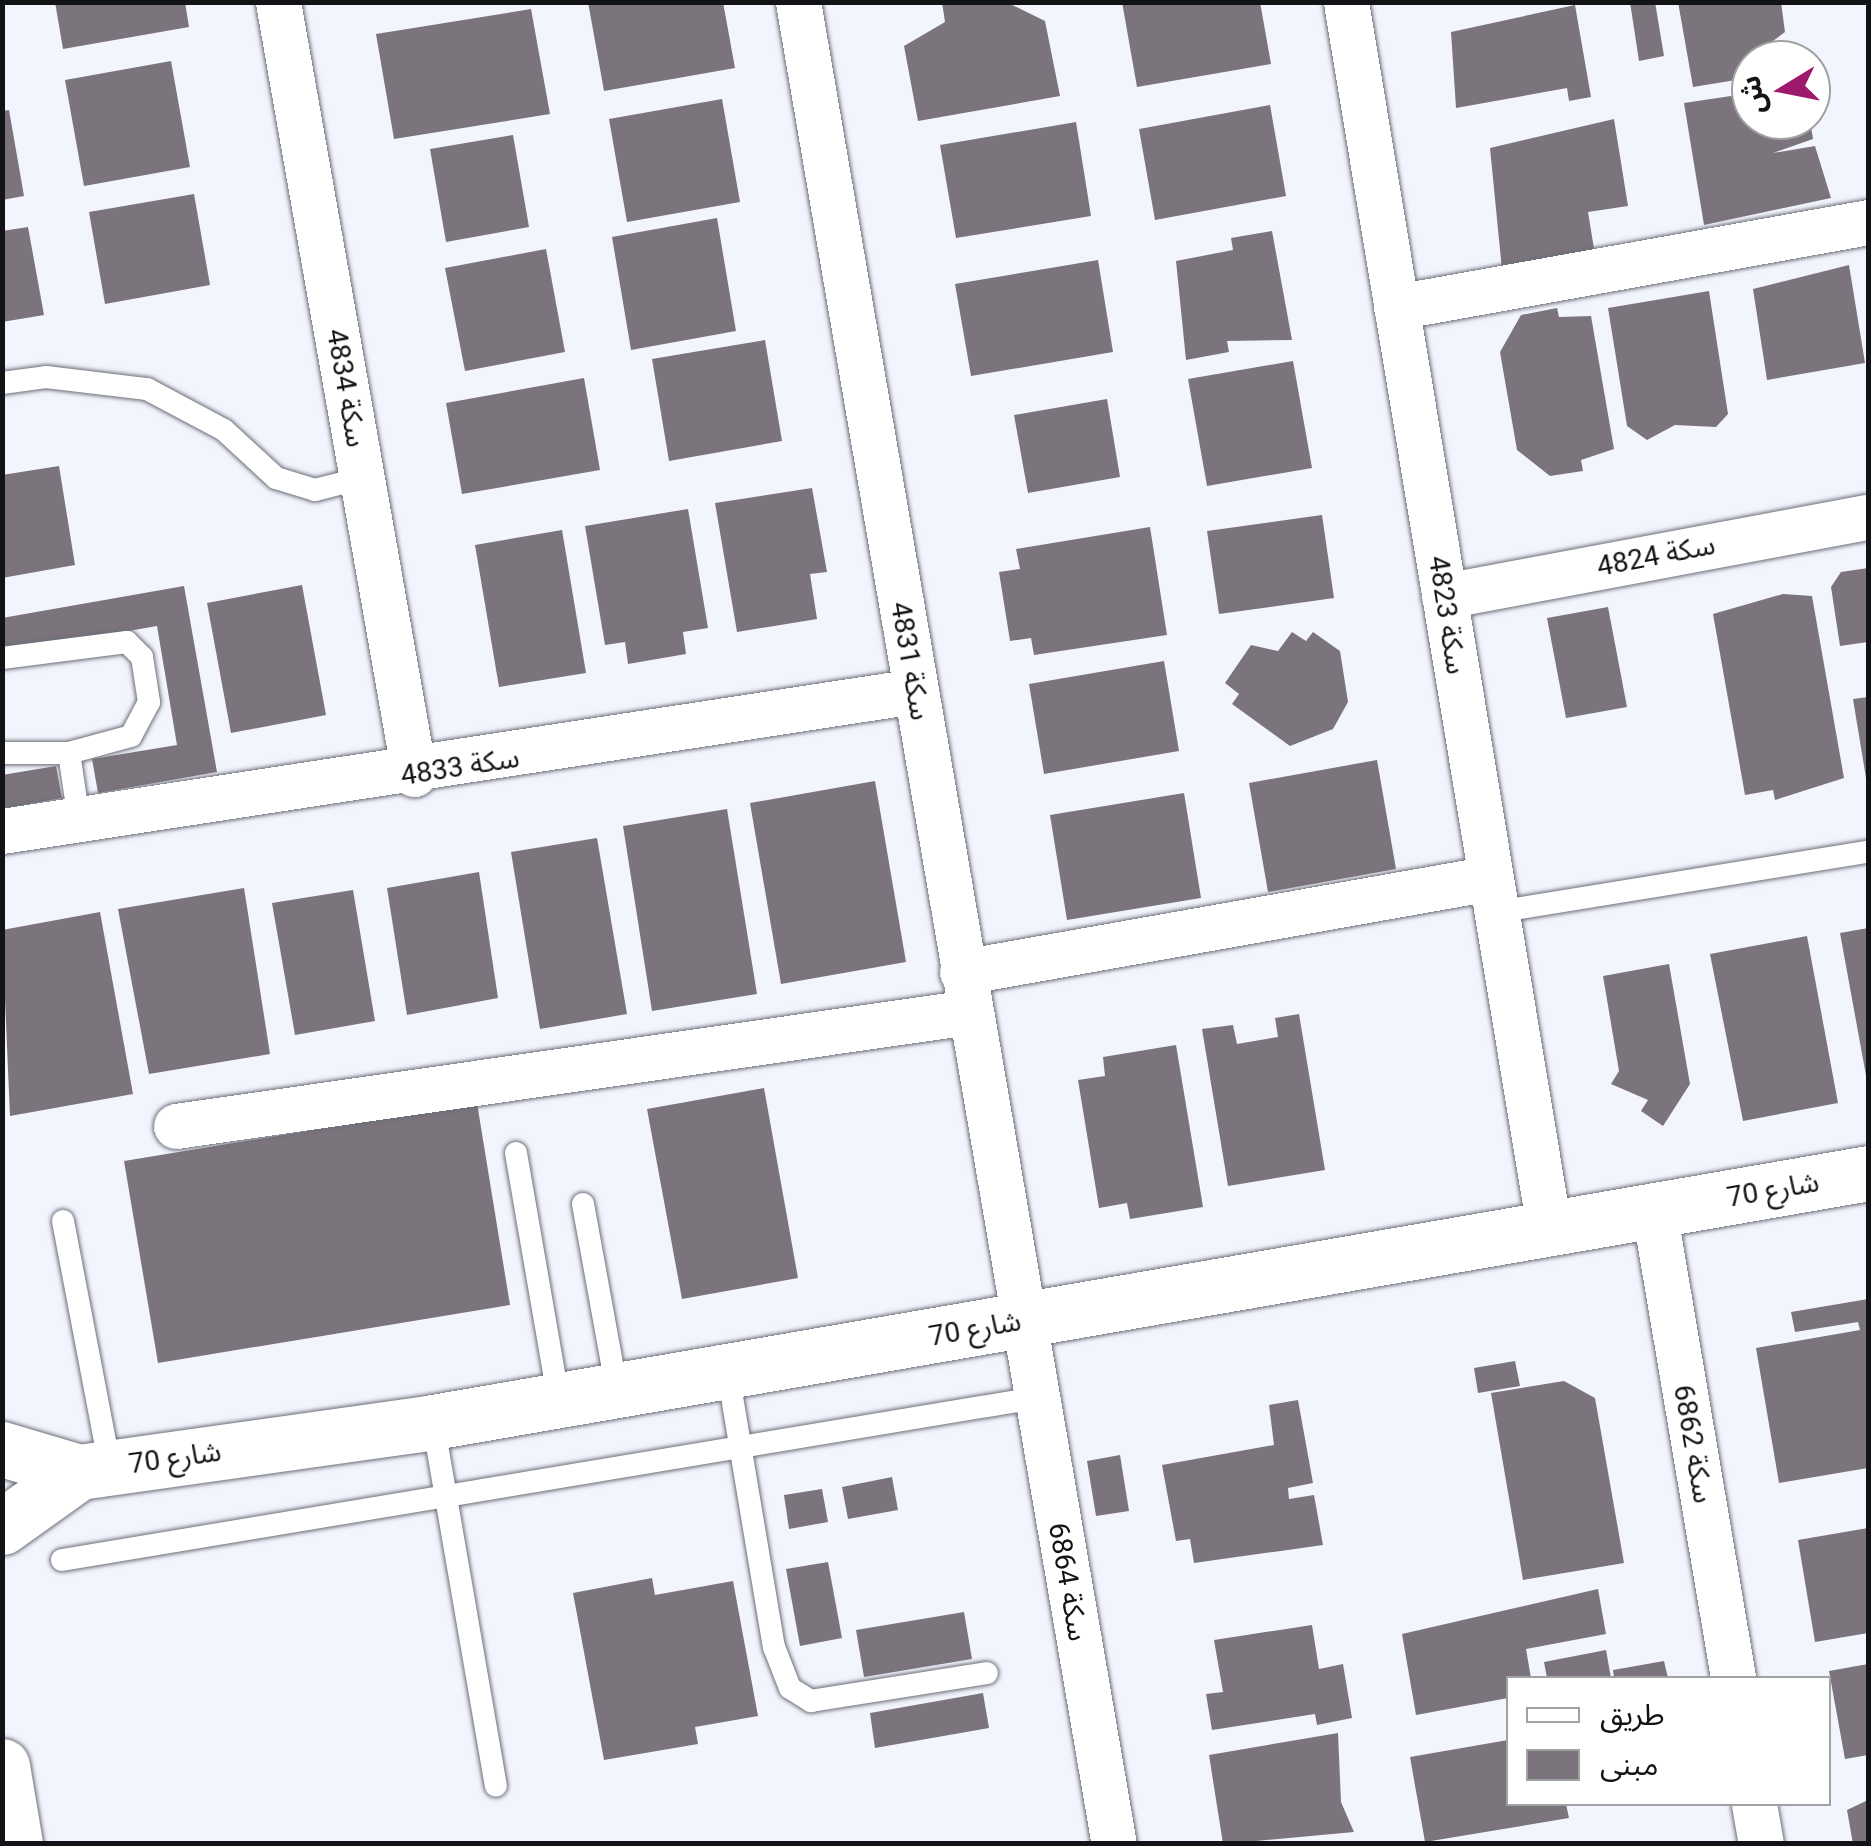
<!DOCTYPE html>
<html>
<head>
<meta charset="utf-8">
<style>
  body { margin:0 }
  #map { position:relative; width:1871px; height:1846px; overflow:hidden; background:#f3f5fe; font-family:Roboto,"Noto Sans Arabic",sans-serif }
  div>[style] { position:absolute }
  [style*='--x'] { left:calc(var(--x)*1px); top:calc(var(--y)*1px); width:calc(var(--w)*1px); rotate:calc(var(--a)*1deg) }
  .building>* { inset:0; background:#7c747c }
  .roads { filter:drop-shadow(0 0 2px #6c6e78) drop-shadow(0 0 2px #6c6e78) }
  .service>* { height:22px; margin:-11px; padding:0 11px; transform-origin:11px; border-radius:11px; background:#fff }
  .minor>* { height:45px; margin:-22.5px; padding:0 22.5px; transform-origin:22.5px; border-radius:22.5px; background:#fff }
  .tertiary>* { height:55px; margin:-27.5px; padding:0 27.5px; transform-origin:27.5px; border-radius:27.5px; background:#fff }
  .primary>* { height:55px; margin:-27.5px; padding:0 27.5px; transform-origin:27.5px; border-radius:27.5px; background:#fff }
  span { translate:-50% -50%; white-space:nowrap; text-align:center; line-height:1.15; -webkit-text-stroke:9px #fff; paint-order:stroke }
  .street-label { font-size:28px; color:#121316 }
  .frame { position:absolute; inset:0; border:5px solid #121316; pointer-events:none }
  .legend { position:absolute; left:1506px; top:1676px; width:325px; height:130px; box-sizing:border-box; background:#fff; border:2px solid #a0a1a2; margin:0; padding:12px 18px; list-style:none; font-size:30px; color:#121316 }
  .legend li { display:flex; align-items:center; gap:20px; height:50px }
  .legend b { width:50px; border:2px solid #a0a1a2 }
  .north { position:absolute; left:1731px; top:40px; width:100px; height:100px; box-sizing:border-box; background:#fff; border:2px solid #a0a1a2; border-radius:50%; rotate:260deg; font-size:28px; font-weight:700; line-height:40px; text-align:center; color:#121316 }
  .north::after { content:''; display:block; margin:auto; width:35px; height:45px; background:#9d196b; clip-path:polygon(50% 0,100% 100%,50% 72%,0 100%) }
</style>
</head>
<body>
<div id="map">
  <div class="building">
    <div style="clip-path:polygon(55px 2px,185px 2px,189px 27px,63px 49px)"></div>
    <div style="clip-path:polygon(588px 2px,723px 2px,735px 68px,604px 91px)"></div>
    <div style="clip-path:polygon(942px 2px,1006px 2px,1045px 21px,1060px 96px,918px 121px,904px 46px,945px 22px)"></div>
    <div style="clip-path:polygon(1122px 2px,1260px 2px,1271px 64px,1137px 87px)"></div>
    <div style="clip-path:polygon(1630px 2px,1655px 2px,1664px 56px,1639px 61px)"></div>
    <div style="clip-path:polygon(1678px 2px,1781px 2px,1785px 32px,1769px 44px,1771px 60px,1740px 67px,1742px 79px,1693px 87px)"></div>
    <div style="clip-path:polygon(1575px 5px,1591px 97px,1569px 101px,1567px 88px,1456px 108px,1451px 32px)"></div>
    <div style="clip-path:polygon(531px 9px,550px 114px,394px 139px,376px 34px)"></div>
    <div style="clip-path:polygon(171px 61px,190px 167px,84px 186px,65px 80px)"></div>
    <div style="clip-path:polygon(1751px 93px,1751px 120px,1810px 120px,1813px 139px,1773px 153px,1815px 146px,1831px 198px,1704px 225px,1684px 103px)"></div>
    <div style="clip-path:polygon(722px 99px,740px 202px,627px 222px,609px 119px)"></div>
    <div style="clip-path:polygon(1270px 105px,1286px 196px,1155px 220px,1139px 129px)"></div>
    <div style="clip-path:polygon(9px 110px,24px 196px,2px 200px,2px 111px)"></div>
    <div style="clip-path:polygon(1614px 119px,1628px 206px,1588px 212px,1595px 255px,1502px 270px,1490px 148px)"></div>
    <div style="clip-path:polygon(1076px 122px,1091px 216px,956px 238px,940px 145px)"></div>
    <div style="clip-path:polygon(513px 135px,529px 227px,446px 242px,430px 149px)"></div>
    <div style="clip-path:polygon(194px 194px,210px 285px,105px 304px,89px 212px)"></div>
    <div style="clip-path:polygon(717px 218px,736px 331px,631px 350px,612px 237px)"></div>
    <div style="clip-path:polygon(28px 227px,44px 315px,2px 322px,2px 231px)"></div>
    <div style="clip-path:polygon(1272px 231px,1292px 340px,1227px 341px,1229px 352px,1186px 360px,1176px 261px,1233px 250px,1231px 238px)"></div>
    <div style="clip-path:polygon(546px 249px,565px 352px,465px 371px,445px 268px)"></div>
    <div style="clip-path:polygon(1098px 260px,1113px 352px,971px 376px,955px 284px)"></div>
    <div style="clip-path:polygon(1849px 265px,1865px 363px,1767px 380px,1753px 289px)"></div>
    <div style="clip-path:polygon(1709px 291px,1728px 414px,1716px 427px,1675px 425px,1647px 440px,1627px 426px,1608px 308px)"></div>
    <div style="clip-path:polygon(1557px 308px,1559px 317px,1591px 316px,1614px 449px,1581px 460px,1583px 471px,1550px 476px,1517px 450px,1500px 352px,1521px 315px)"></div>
    <div style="clip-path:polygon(765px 340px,782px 441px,669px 461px,652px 359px)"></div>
    <div style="clip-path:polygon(1293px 361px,1312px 468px,1207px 486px,1188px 379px)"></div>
    <div style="clip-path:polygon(584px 378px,600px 470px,462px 494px,446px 403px)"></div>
    <div style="clip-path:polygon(1107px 399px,1120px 477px,1028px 493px,1014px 415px)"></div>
    <div style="clip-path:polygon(59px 466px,75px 565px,2px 578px,2px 475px)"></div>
    <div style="clip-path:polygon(812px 488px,827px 572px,810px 574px,817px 619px,737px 632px,715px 503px)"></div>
    <div style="clip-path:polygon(688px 509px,708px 628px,683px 632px,686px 654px,628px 664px,625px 642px,605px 645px,585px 526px)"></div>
    <div style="clip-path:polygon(1322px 515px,1334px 598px,1219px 614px,1207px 531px)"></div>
    <div style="clip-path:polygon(1150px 527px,1167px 635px,1034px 655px,1031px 638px,1010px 641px,999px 572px,1020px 569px,1016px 549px)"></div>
    <div style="clip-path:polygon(562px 530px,586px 673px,499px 687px,475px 545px)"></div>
    <div style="clip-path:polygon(1868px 568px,1868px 642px,1840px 646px,1831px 587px,1841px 572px)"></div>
    <div style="clip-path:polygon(302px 585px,326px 715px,231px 733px,207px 603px)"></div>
    <div style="clip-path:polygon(184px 586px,217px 772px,98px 793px,92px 759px,177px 745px,157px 626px,2px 653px,2px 618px)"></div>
    <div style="clip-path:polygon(1783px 594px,1812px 596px,1844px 778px,1775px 800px,1773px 790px,1745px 795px,1713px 614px)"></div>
    <div style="clip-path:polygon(1608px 607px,1627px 707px,1566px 718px,1547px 618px)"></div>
    <div style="clip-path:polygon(1292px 632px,1306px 641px,1313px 632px,1340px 651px,1348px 702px,1333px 729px,1290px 746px,1232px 704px,1239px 694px,1225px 683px,1251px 645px,1278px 651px)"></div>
    <div style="clip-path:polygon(1164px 661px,1179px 751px,1044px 774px,1029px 684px)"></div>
    <div style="clip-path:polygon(1868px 697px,1868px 778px,1866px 778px,1853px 699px)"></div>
    <div style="clip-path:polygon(1377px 760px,1396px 869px,1268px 892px,1249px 783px)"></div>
    <div style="clip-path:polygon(56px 766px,62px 798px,2px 809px,2px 775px)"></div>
    <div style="clip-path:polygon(875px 781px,906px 962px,781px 984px,750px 803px)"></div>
    <div style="clip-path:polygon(1184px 793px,1201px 898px,1067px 920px,1050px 815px)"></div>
    <div style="clip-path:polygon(727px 809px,757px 994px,652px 1011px,623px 826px)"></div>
    <div style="clip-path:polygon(597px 838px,627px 1014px,540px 1029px,511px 852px)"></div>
    <div style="clip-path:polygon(479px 872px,498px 998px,407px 1015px,387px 888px)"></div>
    <div style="clip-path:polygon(244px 888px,270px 1054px,149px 1074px,118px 909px)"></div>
    <div style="clip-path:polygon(353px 890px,375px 1021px,295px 1035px,272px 903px)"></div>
    <div style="clip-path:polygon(100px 912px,133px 1094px,10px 1116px,2px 930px)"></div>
    <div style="clip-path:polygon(1868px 928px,1868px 1081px,1867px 1081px,1840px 933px)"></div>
    <div style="clip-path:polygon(1807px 936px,1838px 1103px,1743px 1121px,1710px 954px)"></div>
    <div style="clip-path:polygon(1669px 964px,1690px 1084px,1663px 1126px,1641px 1111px,1648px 1100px,1611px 1084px,1619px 1071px,1603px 976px)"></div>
    <div style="clip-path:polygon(1299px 1014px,1325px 1170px,1228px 1186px,1202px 1029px,1233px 1025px,1237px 1044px,1278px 1037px,1275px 1018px)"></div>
    <div style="clip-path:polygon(1176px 1045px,1203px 1207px,1130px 1219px,1127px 1203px,1099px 1208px,1078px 1080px,1105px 1076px,1103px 1057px)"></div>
    <div style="clip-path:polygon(764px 1088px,798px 1278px,682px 1299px,647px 1109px)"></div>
    <div style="clip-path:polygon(477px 1103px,510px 1305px,158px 1363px,124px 1161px)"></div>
    <div style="clip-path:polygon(1868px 1299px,1868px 1468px,1779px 1483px,1756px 1348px,1860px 1330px,1858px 1322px,1795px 1332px,1791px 1312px)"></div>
    <div style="clip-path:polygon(1515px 1361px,1520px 1386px,1478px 1393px,1474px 1368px)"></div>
    <div style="clip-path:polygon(1564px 1381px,1595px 1398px,1624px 1563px,1523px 1580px,1491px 1393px)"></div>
    <div style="clip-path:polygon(1298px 1400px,1313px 1483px,1288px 1488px,1289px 1499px,1314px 1495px,1323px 1545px,1194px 1563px,1190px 1539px,1176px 1541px,1162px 1465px,1274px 1445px,1269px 1405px)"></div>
    <div style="clip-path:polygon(1120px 1455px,1129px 1511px,1096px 1516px,1087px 1461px)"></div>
    <div style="clip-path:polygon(892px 1477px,898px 1510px,848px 1519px,842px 1487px)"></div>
    <div style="clip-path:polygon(822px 1489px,828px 1522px,789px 1529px,784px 1495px)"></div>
    <div style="clip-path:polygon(1868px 1528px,1868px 1633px,1815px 1642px,1798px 1540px)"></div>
    <div style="clip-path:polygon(828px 1562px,842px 1638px,800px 1646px,786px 1569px)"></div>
    <div style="clip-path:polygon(652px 1578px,655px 1595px,733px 1581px,758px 1716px,695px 1727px,698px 1744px,604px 1760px,573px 1593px)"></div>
    <div style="clip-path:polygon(1598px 1589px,1606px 1634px,1526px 1649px,1531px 1678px,1508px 1678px,1508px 1698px,1416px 1715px,1402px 1634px)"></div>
    <div style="clip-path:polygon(964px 1612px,972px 1659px,864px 1677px,856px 1630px)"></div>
    <div style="clip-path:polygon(1312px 1625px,1319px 1669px,1343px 1664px,1352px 1718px,1317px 1725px,1315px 1714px,1212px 1730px,1206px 1694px,1223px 1692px,1214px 1640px)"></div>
    <div style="clip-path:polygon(1606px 1650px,1611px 1678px,1547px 1678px,1544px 1662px)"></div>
    <div style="clip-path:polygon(1664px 1661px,1668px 1678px,1614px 1678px,1613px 1670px)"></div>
    <div style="clip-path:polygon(1868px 1664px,1868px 1755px,1845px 1759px,1829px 1671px)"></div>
    <div style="clip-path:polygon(983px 1693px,989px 1728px,875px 1748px,870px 1713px)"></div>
    <div style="clip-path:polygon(1338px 1733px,1341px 1802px,1354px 1832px,1223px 1844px,1209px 1755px)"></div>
    <div style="clip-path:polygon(1508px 1740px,1508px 1804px,1566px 1804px,1569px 1818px,1425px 1842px,1410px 1757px)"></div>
    <div style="clip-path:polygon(1868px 1800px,1868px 1844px,1853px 1844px,1847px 1810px)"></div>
  </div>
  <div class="roads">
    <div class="service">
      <div style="--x:2;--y:383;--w:44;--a:-7.8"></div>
      <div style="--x:46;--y:377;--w:102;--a:6.8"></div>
      <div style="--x:147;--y:389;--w:87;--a:28"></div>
      <div style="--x:224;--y:430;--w:71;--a:42.7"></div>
      <div style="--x:276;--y:478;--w:41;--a:17.1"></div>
      <div style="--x:315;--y:490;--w:49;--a:-14.3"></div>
      <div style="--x:2;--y:658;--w:126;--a:-7.3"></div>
      <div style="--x:127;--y:642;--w:21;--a:45"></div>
      <div style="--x:142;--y:657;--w:46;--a:81.2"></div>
      <div style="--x:149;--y:702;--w:38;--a:118"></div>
      <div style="--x:131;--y:736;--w:64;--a:164.7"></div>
      <div style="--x:69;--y:753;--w:67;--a:180"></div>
      <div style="--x:69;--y:753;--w:68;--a:81.5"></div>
      <div style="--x:1496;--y:912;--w:377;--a:-9.2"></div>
      <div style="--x:516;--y:1153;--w:252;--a:80.2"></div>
      <div style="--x:583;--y:1204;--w:190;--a:79.7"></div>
      <div style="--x:63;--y:1221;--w:250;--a:79.2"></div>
      <div style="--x:728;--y:1373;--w:278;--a:80.5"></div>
      <div style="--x:774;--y:1647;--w:44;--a:68.7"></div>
      <div style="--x:790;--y:1688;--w:25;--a:32"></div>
      <div style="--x:811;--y:1701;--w:178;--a:-9"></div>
      <div style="--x:433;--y:1422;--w:369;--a:80.2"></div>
      <div style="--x:62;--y:1560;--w:986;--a:-9.45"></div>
    </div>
    <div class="minor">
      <div style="--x:278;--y:2;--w:784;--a:80.01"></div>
      <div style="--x:798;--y:2;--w:1869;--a:80.27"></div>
      <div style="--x:1346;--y:2;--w:1243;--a:80.6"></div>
      <div style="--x:1396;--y:307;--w:480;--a:-10.2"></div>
      <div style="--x:1444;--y:596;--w:431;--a:-10.6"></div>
      <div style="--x:2;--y:831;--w:924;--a:-8.72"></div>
      <div style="--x:962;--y:972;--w:537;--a:-10.08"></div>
      <div style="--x:176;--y:1126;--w:801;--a:-8.18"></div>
      <div style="--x:1654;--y:1210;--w:475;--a:80.4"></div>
      <div style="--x:1754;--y:1804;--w:41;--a:80.1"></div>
    </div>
    <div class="tertiary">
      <div style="--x:2;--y:1449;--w:80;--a:16.6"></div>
      <div style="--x:79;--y:1472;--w:358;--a:-8"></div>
      <div style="--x:433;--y:1422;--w:1456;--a:-9.84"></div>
      <div style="--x:2;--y:1527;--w:95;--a:-35.5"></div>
    </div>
    <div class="primary">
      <div style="--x:2;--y:1766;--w:79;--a:80.5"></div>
    </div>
  </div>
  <div class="street-label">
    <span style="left:346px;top:388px;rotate:80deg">سكة 4834</span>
    <span style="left:1656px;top:556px;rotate:-11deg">سكة 4824</span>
    <span style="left:1447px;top:615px;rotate:81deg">سكة 4823</span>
    <span style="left:910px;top:661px;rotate:80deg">سكة 4831</span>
    <span style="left:460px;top:767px;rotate:-9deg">سكة 4833</span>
    <span style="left:1773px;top:1190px;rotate:-10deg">شارع 70</span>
    <span style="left:975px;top:1329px;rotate:-10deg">شارع 70</span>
    <span style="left:1693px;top:1444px;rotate:80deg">سكة 6862</span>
    <span style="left:175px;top:1458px;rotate:-8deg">شارع 70</span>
    <span style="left:1068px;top:1582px;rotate:80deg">سكة 6864</span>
  </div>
  <div class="frame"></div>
  <ul class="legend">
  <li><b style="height:12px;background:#fff"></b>طريق</li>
  <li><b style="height:28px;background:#7c747c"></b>مبنى</li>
  </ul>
  <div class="north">ش</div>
</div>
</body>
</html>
